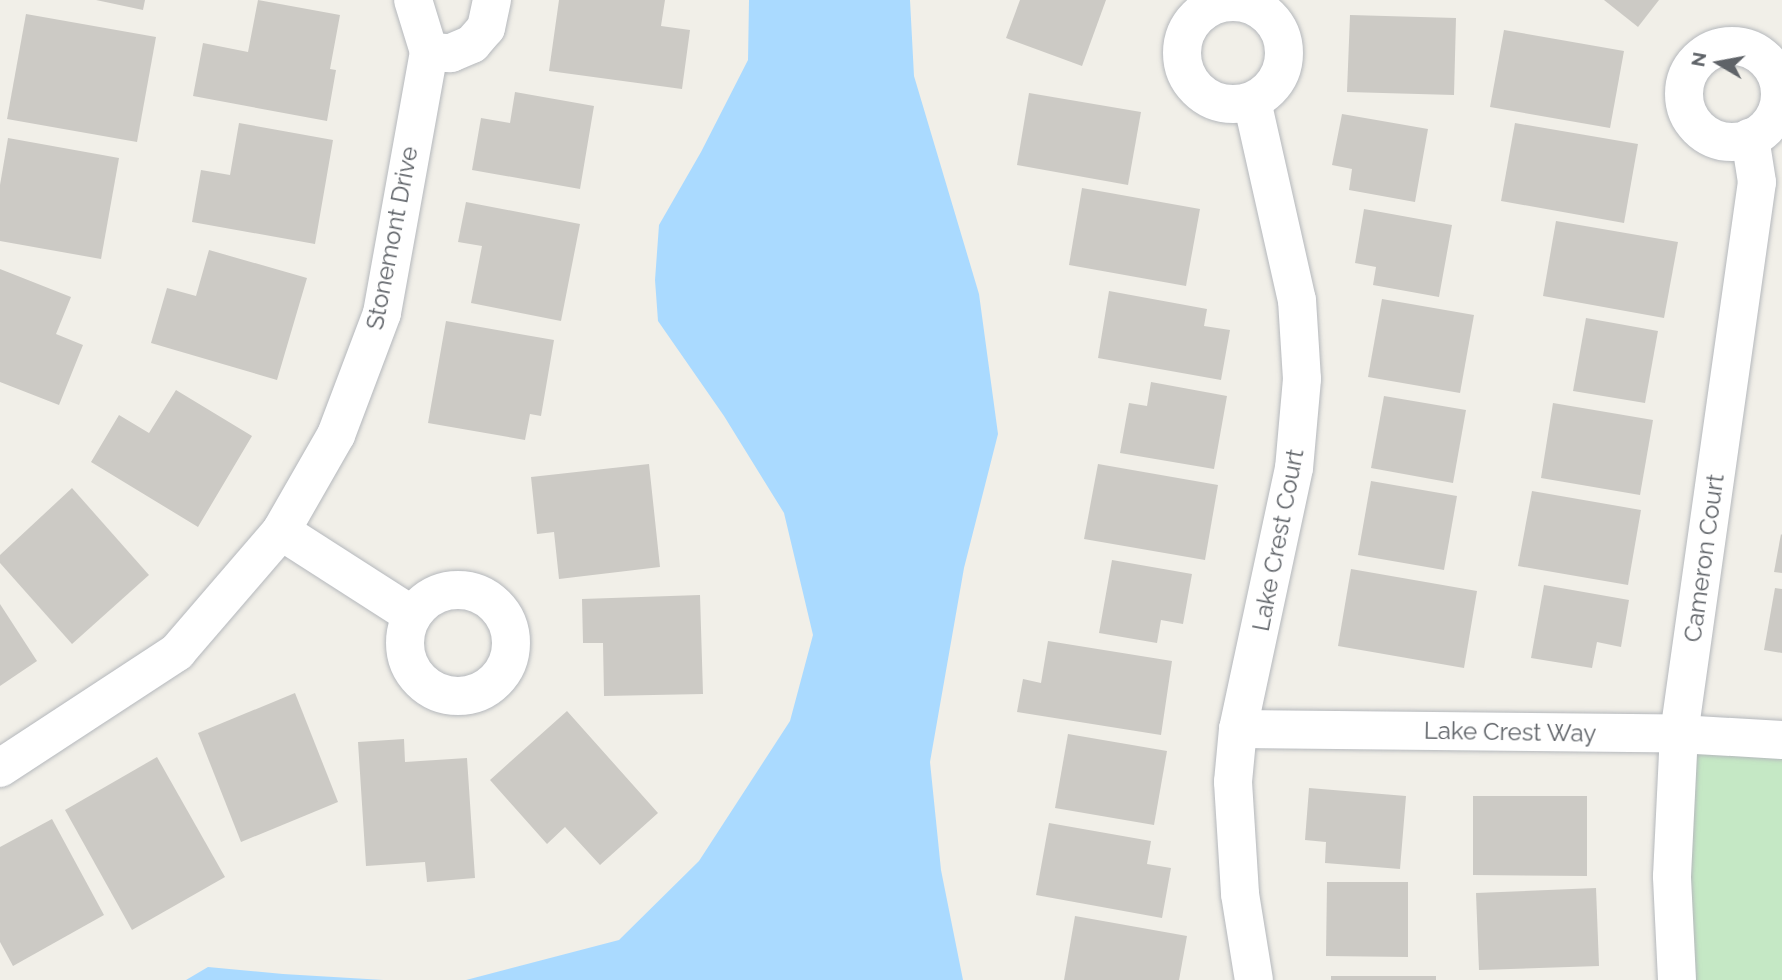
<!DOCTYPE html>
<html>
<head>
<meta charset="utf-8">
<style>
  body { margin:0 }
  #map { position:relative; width:1782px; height:980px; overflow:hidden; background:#f1efe8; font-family:Raleway,sans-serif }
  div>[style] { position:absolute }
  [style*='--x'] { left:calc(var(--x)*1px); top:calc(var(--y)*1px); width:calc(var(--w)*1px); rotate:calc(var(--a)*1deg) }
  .green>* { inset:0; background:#c5e8c5 }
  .water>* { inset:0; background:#aadaff }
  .building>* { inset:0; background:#cccac5 }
  .roads { filter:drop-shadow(0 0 2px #b5b8bc) drop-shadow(0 0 2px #b5b8bc) }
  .minor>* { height:38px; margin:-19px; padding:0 19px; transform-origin:19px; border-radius:19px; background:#fff }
  .minor>.ring { margin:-19px; padding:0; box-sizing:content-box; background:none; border:38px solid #fff; border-radius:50% }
  span { translate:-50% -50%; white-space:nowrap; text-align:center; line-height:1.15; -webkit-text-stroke:5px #fff; paint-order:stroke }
  .street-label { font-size:24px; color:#5f6368 }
  .north { position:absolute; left:1684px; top:28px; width:70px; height:70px; -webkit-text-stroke:5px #fff; paint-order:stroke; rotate:280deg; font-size:19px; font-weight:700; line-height:28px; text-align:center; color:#5f6368 }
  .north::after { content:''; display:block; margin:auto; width:24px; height:32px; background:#5f6368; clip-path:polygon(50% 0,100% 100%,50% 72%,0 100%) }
</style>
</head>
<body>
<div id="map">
  <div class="green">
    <div style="clip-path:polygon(1679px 734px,1782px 740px,1782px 980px,1677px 980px)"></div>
  </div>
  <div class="water">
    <div style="clip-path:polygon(749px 0,910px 0,914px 76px,979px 294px,998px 434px,964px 568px,930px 762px,941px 870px,963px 980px,466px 980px,619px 940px,699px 861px,790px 721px,813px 635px,784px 513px,724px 416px,658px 321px,655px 280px,659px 225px,701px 152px,748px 60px)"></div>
    <div style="clip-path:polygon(208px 967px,283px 974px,384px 980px,186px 980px)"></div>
  </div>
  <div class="building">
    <div style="clip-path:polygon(96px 0,145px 0,143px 10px)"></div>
    <div style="clip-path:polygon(258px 0,340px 15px,330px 69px,336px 70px,327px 121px,193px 96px,203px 43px,248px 52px)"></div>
    <div style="clip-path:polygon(559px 0,665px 0,661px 26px,690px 30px,682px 89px,549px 71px)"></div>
    <div style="clip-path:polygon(1020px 0,1106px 0,1082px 66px,1006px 38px)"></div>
    <div style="clip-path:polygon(1604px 0,1659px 0,1638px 27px)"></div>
    <div style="clip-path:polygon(26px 14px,156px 37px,137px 142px,7px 119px)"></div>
    <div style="clip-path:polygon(1350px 15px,1456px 18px,1454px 95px,1347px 92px)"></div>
    <div style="clip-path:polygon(1504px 30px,1624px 51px,1610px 128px,1490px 107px)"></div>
    <div style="clip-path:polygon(515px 92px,594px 106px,580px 189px,472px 170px,481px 118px,510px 123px)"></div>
    <div style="clip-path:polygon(1029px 93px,1141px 112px,1128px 185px,1017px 165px)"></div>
    <div style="clip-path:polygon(1342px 114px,1428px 129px,1415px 202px,1349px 190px,1352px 169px,1332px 165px)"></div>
    <div style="clip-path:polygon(239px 123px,333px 140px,315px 244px,192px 222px,201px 170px,230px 175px)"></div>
    <div style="clip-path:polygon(1515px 123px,1638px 144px,1624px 223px,1501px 201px)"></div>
    <div style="clip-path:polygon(8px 138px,119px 158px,101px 259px,0 241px,0 185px)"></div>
    <div style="clip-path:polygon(1082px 188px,1200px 209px,1186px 286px,1069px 265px)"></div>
    <div style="clip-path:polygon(466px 202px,580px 224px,561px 321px,471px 303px,482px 246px,458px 242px)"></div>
    <div style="clip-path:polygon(1364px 209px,1452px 225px,1439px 297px,1373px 285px,1376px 267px,1355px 263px)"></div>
    <div style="clip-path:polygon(1556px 221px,1678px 242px,1664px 318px,1543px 296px)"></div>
    <div style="clip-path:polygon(209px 250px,307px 278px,277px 380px,151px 343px,167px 288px,196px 296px)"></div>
    <div style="clip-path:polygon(0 269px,71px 297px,56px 334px,83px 345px,59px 405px,0 382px)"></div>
    <div style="clip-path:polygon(1109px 291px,1207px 309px,1204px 326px,1230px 330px,1221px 380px,1098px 358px)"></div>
    <div style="clip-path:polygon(1382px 299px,1474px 315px,1460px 393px,1368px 377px)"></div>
    <div style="clip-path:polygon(1586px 318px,1658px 331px,1645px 403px,1573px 391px)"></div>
    <div style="clip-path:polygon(446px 321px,554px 340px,541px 416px,530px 414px,525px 440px,428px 423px)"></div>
    <div style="clip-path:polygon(1151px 382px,1227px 396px,1214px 469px,1120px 453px,1129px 403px,1147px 406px)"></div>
    <div style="clip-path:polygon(176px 390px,252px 436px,198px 527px,91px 462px,119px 415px,149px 433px)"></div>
    <div style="clip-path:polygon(1384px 396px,1466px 410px,1453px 483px,1371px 468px)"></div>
    <div style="clip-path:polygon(1553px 403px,1653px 420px,1640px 495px,1541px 478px)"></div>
    <div style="clip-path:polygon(649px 464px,660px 567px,559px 579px,554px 532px,537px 534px,531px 477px)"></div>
    <div style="clip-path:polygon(1098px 464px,1218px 485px,1205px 560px,1084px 539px)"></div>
    <div style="clip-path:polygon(1371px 481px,1457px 496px,1444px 570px,1358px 555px)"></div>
    <div style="clip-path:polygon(72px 488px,149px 575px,72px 644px,0 563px,0 555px)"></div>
    <div style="clip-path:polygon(1532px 491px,1641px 510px,1628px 585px,1518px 566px)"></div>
    <div style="clip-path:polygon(1781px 534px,1782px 535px,1782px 573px,1774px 572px)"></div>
    <div style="clip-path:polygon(1112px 560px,1192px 574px,1183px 624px,1161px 620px,1157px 643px,1099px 633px)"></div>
    <div style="clip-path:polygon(1351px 569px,1477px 591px,1464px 668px,1338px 646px)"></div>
    <div style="clip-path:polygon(1544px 585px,1629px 600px,1621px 647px,1597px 642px,1592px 668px,1531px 658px)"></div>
    <div style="clip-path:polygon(1775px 588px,1782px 589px,1782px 653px,1764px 650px)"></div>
    <div style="clip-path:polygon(700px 595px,703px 694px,604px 696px,603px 643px,583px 643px,582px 599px)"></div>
    <div style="clip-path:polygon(0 604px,37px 661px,0 686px)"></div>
    <div style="clip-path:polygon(1048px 641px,1172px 661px,1161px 735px,1017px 712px,1023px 679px,1041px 683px)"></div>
    <div style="clip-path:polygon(295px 693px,338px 802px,241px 842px,198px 733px)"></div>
    <div style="clip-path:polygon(567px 711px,658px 813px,600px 865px,565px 827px,547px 844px,490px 780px)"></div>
    <div style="clip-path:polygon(1068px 734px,1167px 751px,1154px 825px,1055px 808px)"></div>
    <div style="clip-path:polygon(404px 739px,405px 762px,467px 758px,475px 878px,427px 882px,425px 862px,366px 866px,358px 742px)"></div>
    <div style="clip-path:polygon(157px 757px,225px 877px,132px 930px,65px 810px)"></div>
    <div style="clip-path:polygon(1309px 788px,1406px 796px,1400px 869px,1325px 863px,1326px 842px,1305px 840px)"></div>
    <div style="clip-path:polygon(1473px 796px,1587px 796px,1587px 876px,1473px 875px)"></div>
    <div style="clip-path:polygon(52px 819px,104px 915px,13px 966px,0 942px,0 847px)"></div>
    <div style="clip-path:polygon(1049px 823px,1151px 841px,1147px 864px,1171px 868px,1162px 918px,1036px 895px)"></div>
    <div style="clip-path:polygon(1327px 882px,1408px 882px,1408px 957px,1326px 956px)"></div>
    <div style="clip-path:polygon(1596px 888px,1599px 966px,1479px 970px,1476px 893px)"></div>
    <div style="clip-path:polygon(1075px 916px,1187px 936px,1179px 980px,1064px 980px)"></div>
    <div style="clip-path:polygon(1331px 976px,1436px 976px,1436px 980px,1331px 980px)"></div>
  </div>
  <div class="roads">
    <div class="minor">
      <div class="ring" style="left:1182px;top:2px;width:64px;height:64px"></div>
      <div class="ring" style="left:1684px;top:46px;width:58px;height:58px"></div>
      <div style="--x:429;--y:52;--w:22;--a:3"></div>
      <div style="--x:451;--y:53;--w:23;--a:-23"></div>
      <div style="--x:472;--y:44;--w:21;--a:-49"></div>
      <div style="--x:486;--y:28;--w:29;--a:-78"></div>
      <div style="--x:1252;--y:101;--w:204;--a:77.3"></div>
      <div style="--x:1297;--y:300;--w:79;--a:86.4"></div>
      <div style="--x:1302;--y:379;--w:89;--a:95.1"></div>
      <div style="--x:1294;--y:468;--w:267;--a:102.1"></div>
      <div style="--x:1238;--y:729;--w:53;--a:95.4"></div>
      <div style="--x:1233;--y:782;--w:112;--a:86.4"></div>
      <div style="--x:1240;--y:894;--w:87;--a:80.8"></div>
      <div style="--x:281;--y:531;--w:156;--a:32.7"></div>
      <div class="ring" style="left:405px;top:590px;width:68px;height:68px"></div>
      <div style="--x:1238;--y:729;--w:441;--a:0.6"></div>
      <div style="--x:1679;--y:734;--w:103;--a:3.3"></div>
      <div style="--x:0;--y:768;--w:212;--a:-33.2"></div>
      <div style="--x:177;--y:652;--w:160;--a:-49.3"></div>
      <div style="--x:281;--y:531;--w:111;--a:-60.2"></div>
      <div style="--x:336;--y:435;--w:130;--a:-69.3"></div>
      <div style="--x:382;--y:313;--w:265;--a:-79.8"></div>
      <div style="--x:429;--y:52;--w:54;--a:-107.1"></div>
      <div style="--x:1677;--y:980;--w:104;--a:-92.8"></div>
      <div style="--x:1672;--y:876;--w:142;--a:-87.2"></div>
      <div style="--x:1679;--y:734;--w:557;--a:-81.96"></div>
      <div style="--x:1757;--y:182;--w:45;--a:-99"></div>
    </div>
  </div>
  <div class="street-label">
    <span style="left:392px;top:238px;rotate:-79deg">Stonemont Drive</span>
    <span style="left:1278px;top:540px;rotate:-79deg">Lake Crest Court</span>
    <span style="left:1704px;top:558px;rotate:-82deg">Cameron Court</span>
    <span style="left:1510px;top:732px;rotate:1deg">Lake Crest Way</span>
  </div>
  <div class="north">N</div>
</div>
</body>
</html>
